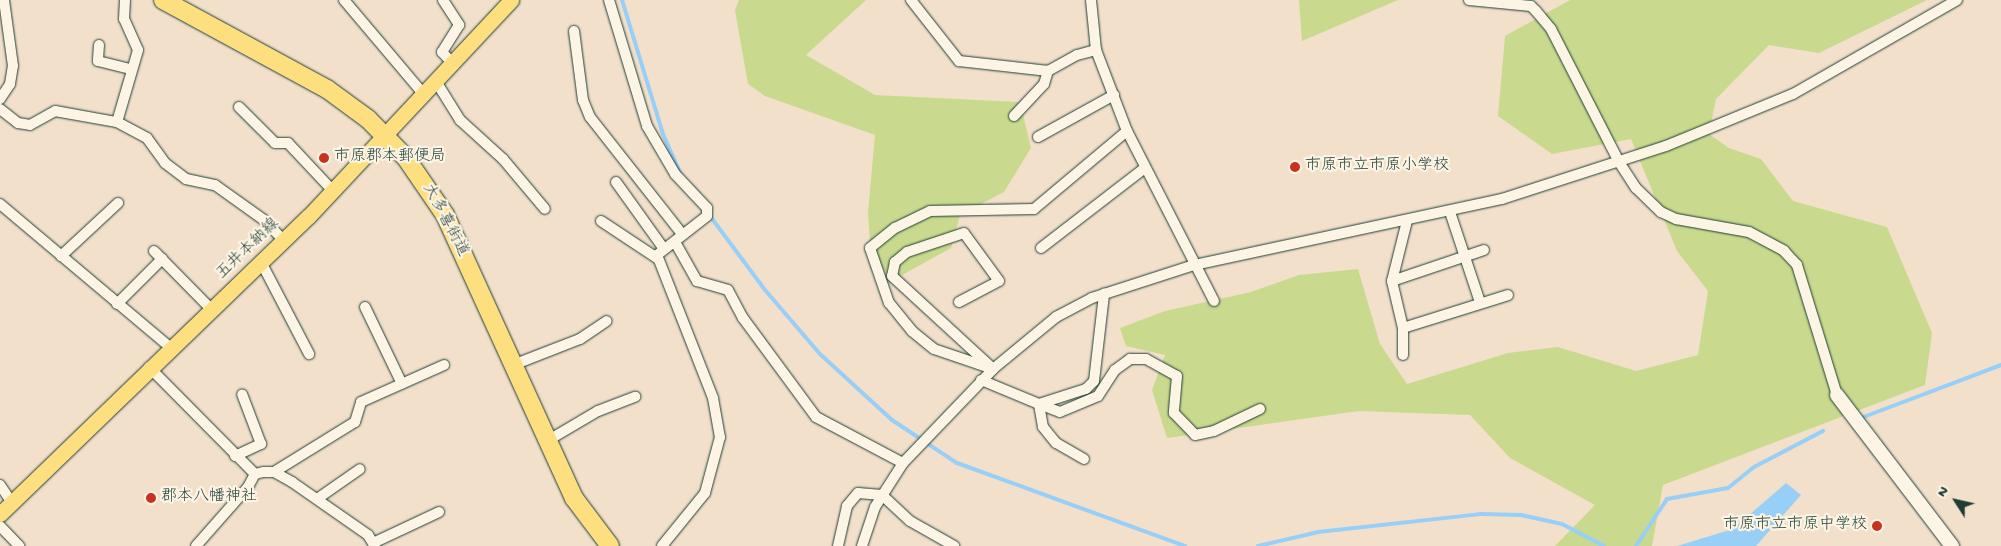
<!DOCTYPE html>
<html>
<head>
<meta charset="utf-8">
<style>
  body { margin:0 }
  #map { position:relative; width:2001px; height:546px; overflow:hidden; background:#f2e0cb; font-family:"Gochi Hand","Klee One",sans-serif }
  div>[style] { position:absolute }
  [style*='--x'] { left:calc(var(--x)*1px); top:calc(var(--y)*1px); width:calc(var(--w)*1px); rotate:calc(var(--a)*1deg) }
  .green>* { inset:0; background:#c9da8e }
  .water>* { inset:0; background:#98cff7 }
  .stream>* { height:4px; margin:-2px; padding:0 2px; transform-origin:2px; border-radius:2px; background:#98cff7 }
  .roads { filter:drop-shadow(0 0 1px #1f3d34) drop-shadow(0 0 1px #1f3d34) }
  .street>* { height:10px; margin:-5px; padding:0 5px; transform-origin:5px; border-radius:5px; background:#fcf5e5 }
  .secondary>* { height:14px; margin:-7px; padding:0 7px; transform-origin:7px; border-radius:7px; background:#fcf5e5 }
  .primary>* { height:15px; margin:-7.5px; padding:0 7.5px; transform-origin:7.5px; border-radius:7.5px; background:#fedf80 }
  .highway>* { height:18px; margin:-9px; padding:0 9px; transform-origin:9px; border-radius:9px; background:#fedf80 }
  .dots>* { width:14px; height:14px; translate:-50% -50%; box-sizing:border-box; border:2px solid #fcf5e5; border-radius:50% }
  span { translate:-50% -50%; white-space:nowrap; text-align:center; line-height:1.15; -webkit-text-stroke:4.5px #fcf5e5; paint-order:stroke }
  .poi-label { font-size:16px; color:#1f3d34 }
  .left { translate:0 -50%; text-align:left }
  .right { translate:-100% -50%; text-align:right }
  .street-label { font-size:16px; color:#1f3d34 }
  .north { position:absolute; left:1931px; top:476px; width:50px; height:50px; -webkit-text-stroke:4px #fcf5e5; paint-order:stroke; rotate:305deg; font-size:14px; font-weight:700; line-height:20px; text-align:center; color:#1f3d34 }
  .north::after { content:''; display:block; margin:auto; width:18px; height:22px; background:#1f3d34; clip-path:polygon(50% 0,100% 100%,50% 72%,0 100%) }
</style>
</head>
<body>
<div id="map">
  <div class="green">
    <div style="clip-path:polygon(739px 0,866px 0,806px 55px,875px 95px,1020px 102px,1031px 148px,1004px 192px,960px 215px,951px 248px,893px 280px,871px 255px,868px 213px,875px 135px,765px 96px,748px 84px,735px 10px)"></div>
    <div style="clip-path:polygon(1299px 0,1398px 0,1302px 41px)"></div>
    <div style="clip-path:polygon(1570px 0,1927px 0,1819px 53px,1769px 45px,1716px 99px,1709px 134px,1729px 148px,1761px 159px,1793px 201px,1887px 227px,1932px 333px,1925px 385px,1663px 485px,1652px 546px,1555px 546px,1595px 505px,1510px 458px,1470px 415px,1359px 411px,1167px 438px,1152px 390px,1165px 355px,1126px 346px,1120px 328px,1165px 311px,1251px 292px,1299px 275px,1358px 269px,1380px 344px,1407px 384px,1508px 353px,1558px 347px,1636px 371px,1698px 355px,1708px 291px,1677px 251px,1631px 139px,1552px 154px,1498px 116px,1505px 36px)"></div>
  </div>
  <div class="water">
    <div style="clip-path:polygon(1786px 483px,1801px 495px,1756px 546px,1677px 546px,1733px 529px)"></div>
  </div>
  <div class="stream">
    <div style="--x:622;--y:0;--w:140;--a:73"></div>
    <div style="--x:663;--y:134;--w:45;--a:66.3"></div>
    <div style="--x:710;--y:216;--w:92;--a:53.4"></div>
    <div style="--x:765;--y:290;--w:84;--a:49.3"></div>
    <div style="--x:820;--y:354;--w:98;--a:42.5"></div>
    <div style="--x:892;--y:420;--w:78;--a:33.5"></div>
    <div style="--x:957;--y:463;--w:243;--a:20"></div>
    <div style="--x:1861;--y:418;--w:150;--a:-20.7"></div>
    <div style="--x:1258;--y:546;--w:62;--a:-13.1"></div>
    <div style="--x:1318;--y:532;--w:163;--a:-6.3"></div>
    <div style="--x:1480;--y:514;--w:41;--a:1.4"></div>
    <div style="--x:1521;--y:515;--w:42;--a:12.4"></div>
    <div style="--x:1562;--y:524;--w:47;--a:27.6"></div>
    <div style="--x:1636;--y:546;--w:56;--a:-56.6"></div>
    <div style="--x:1667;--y:499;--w:62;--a:-10.2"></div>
    <div style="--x:1728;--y:488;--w:33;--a:-39"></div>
    <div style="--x:1754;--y:467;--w:78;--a:-27.6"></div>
  </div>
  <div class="roads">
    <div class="street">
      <div style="--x:344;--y:0;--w:126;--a:49.8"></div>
      <div style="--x:443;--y:0;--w:30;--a:57"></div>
      <div style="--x:459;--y:25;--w:32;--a:122"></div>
      <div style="--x:442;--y:52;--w:18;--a:47"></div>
      <div style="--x:609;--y:0;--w:132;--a:73.2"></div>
      <div style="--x:647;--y:126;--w:56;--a:59.7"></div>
      <div style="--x:675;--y:174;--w:47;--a:46.7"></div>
      <div style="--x:707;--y:208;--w:8;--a:90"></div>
      <div style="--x:707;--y:216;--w:63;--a:142"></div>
      <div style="--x:657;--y:255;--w:154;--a:68.6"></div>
      <div style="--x:713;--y:398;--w:40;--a:80"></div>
      <div style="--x:720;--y:437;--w:58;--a:105"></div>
      <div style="--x:705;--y:493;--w:68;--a:129.1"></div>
      <div style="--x:911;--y:0;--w:78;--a:51.8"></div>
      <div style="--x:959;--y:61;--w:90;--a:6.4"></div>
      <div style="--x:1048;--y:71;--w:33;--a:-29"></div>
      <div style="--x:1077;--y:55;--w:20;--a:-15"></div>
      <div style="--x:1091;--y:0;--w:50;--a:84.3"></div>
      <div style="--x:1096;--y:50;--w:87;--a:69.1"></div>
      <div style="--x:1127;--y:131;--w:191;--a:62.9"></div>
      <div style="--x:1469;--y:0;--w:62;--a:5.5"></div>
      <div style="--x:1531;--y:6;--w:7;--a:45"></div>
      <div style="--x:1536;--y:11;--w:23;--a:50"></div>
      <div style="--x:1551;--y:29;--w:149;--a:62.9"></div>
      <div style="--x:1619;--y:162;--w:31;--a:57"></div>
      <div style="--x:1636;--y:188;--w:35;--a:44"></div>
      <div style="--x:1661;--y:212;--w:17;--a:25"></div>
      <div style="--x:1676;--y:219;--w:74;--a:10.1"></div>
      <div style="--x:1749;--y:232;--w:40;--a:28"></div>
      <div style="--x:1784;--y:251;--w:19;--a:47"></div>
      <div style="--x:1797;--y:265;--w:136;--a:72.9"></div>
      <div style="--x:574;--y:31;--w:70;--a:82.6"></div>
      <div style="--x:583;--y:100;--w:18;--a:68"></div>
      <div style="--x:590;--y:117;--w:150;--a:51.8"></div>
      <div style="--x:99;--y:45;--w:16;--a:94"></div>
      <div style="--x:98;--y:61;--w:33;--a:14"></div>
      <div style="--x:437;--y:83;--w:44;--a:58.1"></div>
      <div style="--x:460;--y:120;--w:58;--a:42.2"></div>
      <div style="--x:503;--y:159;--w:65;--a:50"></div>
      <div style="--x:0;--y:99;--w:18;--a:-56"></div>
      <div style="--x:10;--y:84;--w:18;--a:-81"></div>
      <div style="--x:13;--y:66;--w:67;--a:-97.8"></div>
      <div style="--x:239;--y:107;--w:51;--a:45"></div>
      <div style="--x:275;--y:143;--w:13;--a:0"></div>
      <div style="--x:288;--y:143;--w:66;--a:46.8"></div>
      <div style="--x:0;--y:109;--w:23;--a:38"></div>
      <div style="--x:18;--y:123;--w:12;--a:9"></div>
      <div style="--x:30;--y:125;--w:29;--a:-29"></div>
      <div style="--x:55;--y:111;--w:63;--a:10.1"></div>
      <div style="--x:117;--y:122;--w:34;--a:28"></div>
      <div style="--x:147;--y:138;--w:31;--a:54"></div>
      <div style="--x:165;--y:163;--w:26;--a:37"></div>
      <div style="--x:186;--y:179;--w:30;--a:12"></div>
      <div style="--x:215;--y:185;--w:60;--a:35.5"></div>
      <div style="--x:264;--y:220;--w:29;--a:46"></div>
      <div style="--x:1014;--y:116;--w:44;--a:-46.8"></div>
      <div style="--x:1044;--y:84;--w:14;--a:-73"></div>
      <div style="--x:117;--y:122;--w:75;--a:-73.7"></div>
      <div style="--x:138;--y:50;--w:34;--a:-114"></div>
      <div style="--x:124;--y:19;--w:19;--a:-87"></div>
      <div style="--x:1038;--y:137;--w:87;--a:-28.9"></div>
      <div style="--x:616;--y:182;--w:82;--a:54.4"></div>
      <div style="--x:0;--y:204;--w:222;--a:40.1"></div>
      <div style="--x:1450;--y:212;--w:95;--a:71.6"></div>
      <div style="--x:601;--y:221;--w:67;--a:33.5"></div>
      <div style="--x:675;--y:242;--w:45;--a:60.6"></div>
      <div style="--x:697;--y:281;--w:32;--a:16"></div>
      <div style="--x:728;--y:290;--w:32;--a:62"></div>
      <div style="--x:743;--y:318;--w:123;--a:53.6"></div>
      <div style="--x:816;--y:417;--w:98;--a:27.9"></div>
      <div style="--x:1041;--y:248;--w:131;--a:-37.6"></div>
      <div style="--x:154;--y:251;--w:81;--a:45.5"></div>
      <div style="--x:61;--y:256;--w:78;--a:-42.9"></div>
      <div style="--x:261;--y:262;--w:104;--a:62.4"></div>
      <div style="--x:1392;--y:281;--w:97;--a:-18.6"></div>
      <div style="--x:959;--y:302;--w:45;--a:-27.7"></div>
      <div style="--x:999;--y:281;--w:59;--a:-126.1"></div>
      <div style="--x:964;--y:233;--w:60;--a:161.6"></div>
      <div style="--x:907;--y:252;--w:16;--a:140"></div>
      <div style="--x:895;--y:262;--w:14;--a:102"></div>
      <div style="--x:892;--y:276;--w:133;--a:42.6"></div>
      <div style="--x:117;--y:304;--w:64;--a:-45"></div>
      <div style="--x:365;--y:307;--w:85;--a:64.3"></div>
      <div style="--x:1403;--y:328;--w:110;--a:-17.4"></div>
      <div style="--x:1403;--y:355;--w:27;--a:-90"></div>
      <div style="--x:1403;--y:328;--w:48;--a:-103.2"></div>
      <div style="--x:1392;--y:281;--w:62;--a:-76"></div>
      <div style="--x:513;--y:365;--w:72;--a:-21.2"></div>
      <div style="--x:580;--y:339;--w:32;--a:-34"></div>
      <div style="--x:149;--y:367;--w:151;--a:45.3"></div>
      <div style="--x:993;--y:369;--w:62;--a:-161.3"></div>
      <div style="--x:934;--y:349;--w:28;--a:-141"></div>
      <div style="--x:912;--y:331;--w:36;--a:-129"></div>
      <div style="--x:889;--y:303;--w:58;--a:-109.1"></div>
      <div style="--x:870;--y:248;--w:32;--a:-39"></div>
      <div style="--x:895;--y:228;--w:39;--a:-26"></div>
      <div style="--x:930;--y:211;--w:104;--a:-1.1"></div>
      <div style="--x:1034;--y:209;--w:121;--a:-40"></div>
      <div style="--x:981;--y:380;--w:63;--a:22.5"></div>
      <div style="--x:1039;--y:404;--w:49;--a:-17.7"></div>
      <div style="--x:1086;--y:389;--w:11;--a:-45"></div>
      <div style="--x:1094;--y:381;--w:88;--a:-83.4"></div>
      <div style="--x:547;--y:441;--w:59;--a:-30.5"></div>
      <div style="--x:598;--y:411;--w:40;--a:-21"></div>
      <div style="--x:235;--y:456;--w:29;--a:-25"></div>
      <div style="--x:261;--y:444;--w:53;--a:-110.8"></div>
      <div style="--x:1084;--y:459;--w:32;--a:-150"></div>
      <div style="--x:1056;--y:443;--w:21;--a:-129"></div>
      <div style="--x:1043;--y:427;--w:23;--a:-100"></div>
      <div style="--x:1039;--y:404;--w:22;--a:21"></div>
      <div style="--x:1060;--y:412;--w:41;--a:-22.8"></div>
      <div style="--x:1098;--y:396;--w:31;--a:-57"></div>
      <div style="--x:1115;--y:370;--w:19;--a:-36"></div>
      <div style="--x:1130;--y:359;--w:16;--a:0"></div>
      <div style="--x:1146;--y:359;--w:35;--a:29"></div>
      <div style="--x:1177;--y:376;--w:37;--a:95"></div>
      <div style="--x:1174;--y:413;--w:30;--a:46"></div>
      <div style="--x:1195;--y:435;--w:19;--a:-12"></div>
      <div style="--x:1214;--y:431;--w:51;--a:-25.6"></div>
      <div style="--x:274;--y:472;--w:95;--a:-31.7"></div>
      <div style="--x:355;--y:422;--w:21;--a:-73"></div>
      <div style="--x:361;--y:402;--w:91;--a:-24"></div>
      <div style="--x:0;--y:485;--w:23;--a:56"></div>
      <div style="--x:317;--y:499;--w:52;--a:-34.9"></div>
      <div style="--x:0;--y:526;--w:28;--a:46"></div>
      <div style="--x:373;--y:543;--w:73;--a:-25.2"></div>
      <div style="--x:196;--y:546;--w:79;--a:-48.6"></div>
      <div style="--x:248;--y:487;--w:15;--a:-62"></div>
      <div style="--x:255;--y:474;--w:9;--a:-13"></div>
      <div style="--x:264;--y:472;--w:10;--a:0"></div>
      <div style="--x:274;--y:472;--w:21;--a:29"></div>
      <div style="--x:292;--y:482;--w:93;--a:34.9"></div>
      <div style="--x:368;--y:535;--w:13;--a:58"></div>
      <div style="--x:838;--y:546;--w:41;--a:-77.3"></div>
      <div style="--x:847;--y:506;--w:17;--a:-50"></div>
      <div style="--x:858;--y:493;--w:24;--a:5"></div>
      <div style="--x:882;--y:495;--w:38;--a:43"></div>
      <div style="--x:910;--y:521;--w:51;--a:29.6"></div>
      <div style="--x:862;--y:546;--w:41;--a:-71.6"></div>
      <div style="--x:875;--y:507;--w:52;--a:-57.5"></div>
      <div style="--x:903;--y:463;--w:130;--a:-46.2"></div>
      <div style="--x:993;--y:369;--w:82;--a:-39.5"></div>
      <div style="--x:1056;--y:317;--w:41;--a:-27.8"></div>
      <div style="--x:1092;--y:298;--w:107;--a:-17.9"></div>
      <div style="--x:1194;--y:265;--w:315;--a:-12.1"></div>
      <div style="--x:1502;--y:199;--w:172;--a:-17.9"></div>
      <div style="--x:1666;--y:146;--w:137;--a:-22.3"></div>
      <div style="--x:1793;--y:94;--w:189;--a:-29.8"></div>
    </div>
    <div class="secondary">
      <div style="--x:1837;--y:395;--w:190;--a:52.7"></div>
    </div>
    <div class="primary">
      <div style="--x:0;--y:514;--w:429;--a:-44"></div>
      <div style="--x:309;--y:216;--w:296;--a:-46.9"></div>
    </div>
    <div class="highway">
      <div style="--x:163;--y:0;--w:187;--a:28.5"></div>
      <div style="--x:327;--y:89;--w:51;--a:36.2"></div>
      <div style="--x:368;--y:119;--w:54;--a:45.7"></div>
      <div style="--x:406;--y:158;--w:69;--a:55.6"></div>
      <div style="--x:445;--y:215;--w:311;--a:65.5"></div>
      <div style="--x:574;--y:498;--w:60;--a:53.1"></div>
    </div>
  </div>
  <div class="dots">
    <div style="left:324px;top:158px;background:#c8321e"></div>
    <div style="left:1295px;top:167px;background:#c8321e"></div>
    <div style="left:151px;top:498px;background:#c8321e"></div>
    <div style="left:1877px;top:526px;background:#c8321e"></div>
  </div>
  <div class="poi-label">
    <span class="left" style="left:334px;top:158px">市原郡本郵便局</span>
    <span class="left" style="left:1305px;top:167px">市原市立市原小学校</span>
    <span class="left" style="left:161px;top:498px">郡本八幡神社</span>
    <span class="right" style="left:1867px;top:526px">市原市立市原中学校</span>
  </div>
  <div class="street-label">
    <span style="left:444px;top:221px;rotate:62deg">大多喜街道</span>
    <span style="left:249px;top:250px;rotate:-44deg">五井本納線</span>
  </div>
  <div class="north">N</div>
</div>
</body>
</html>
